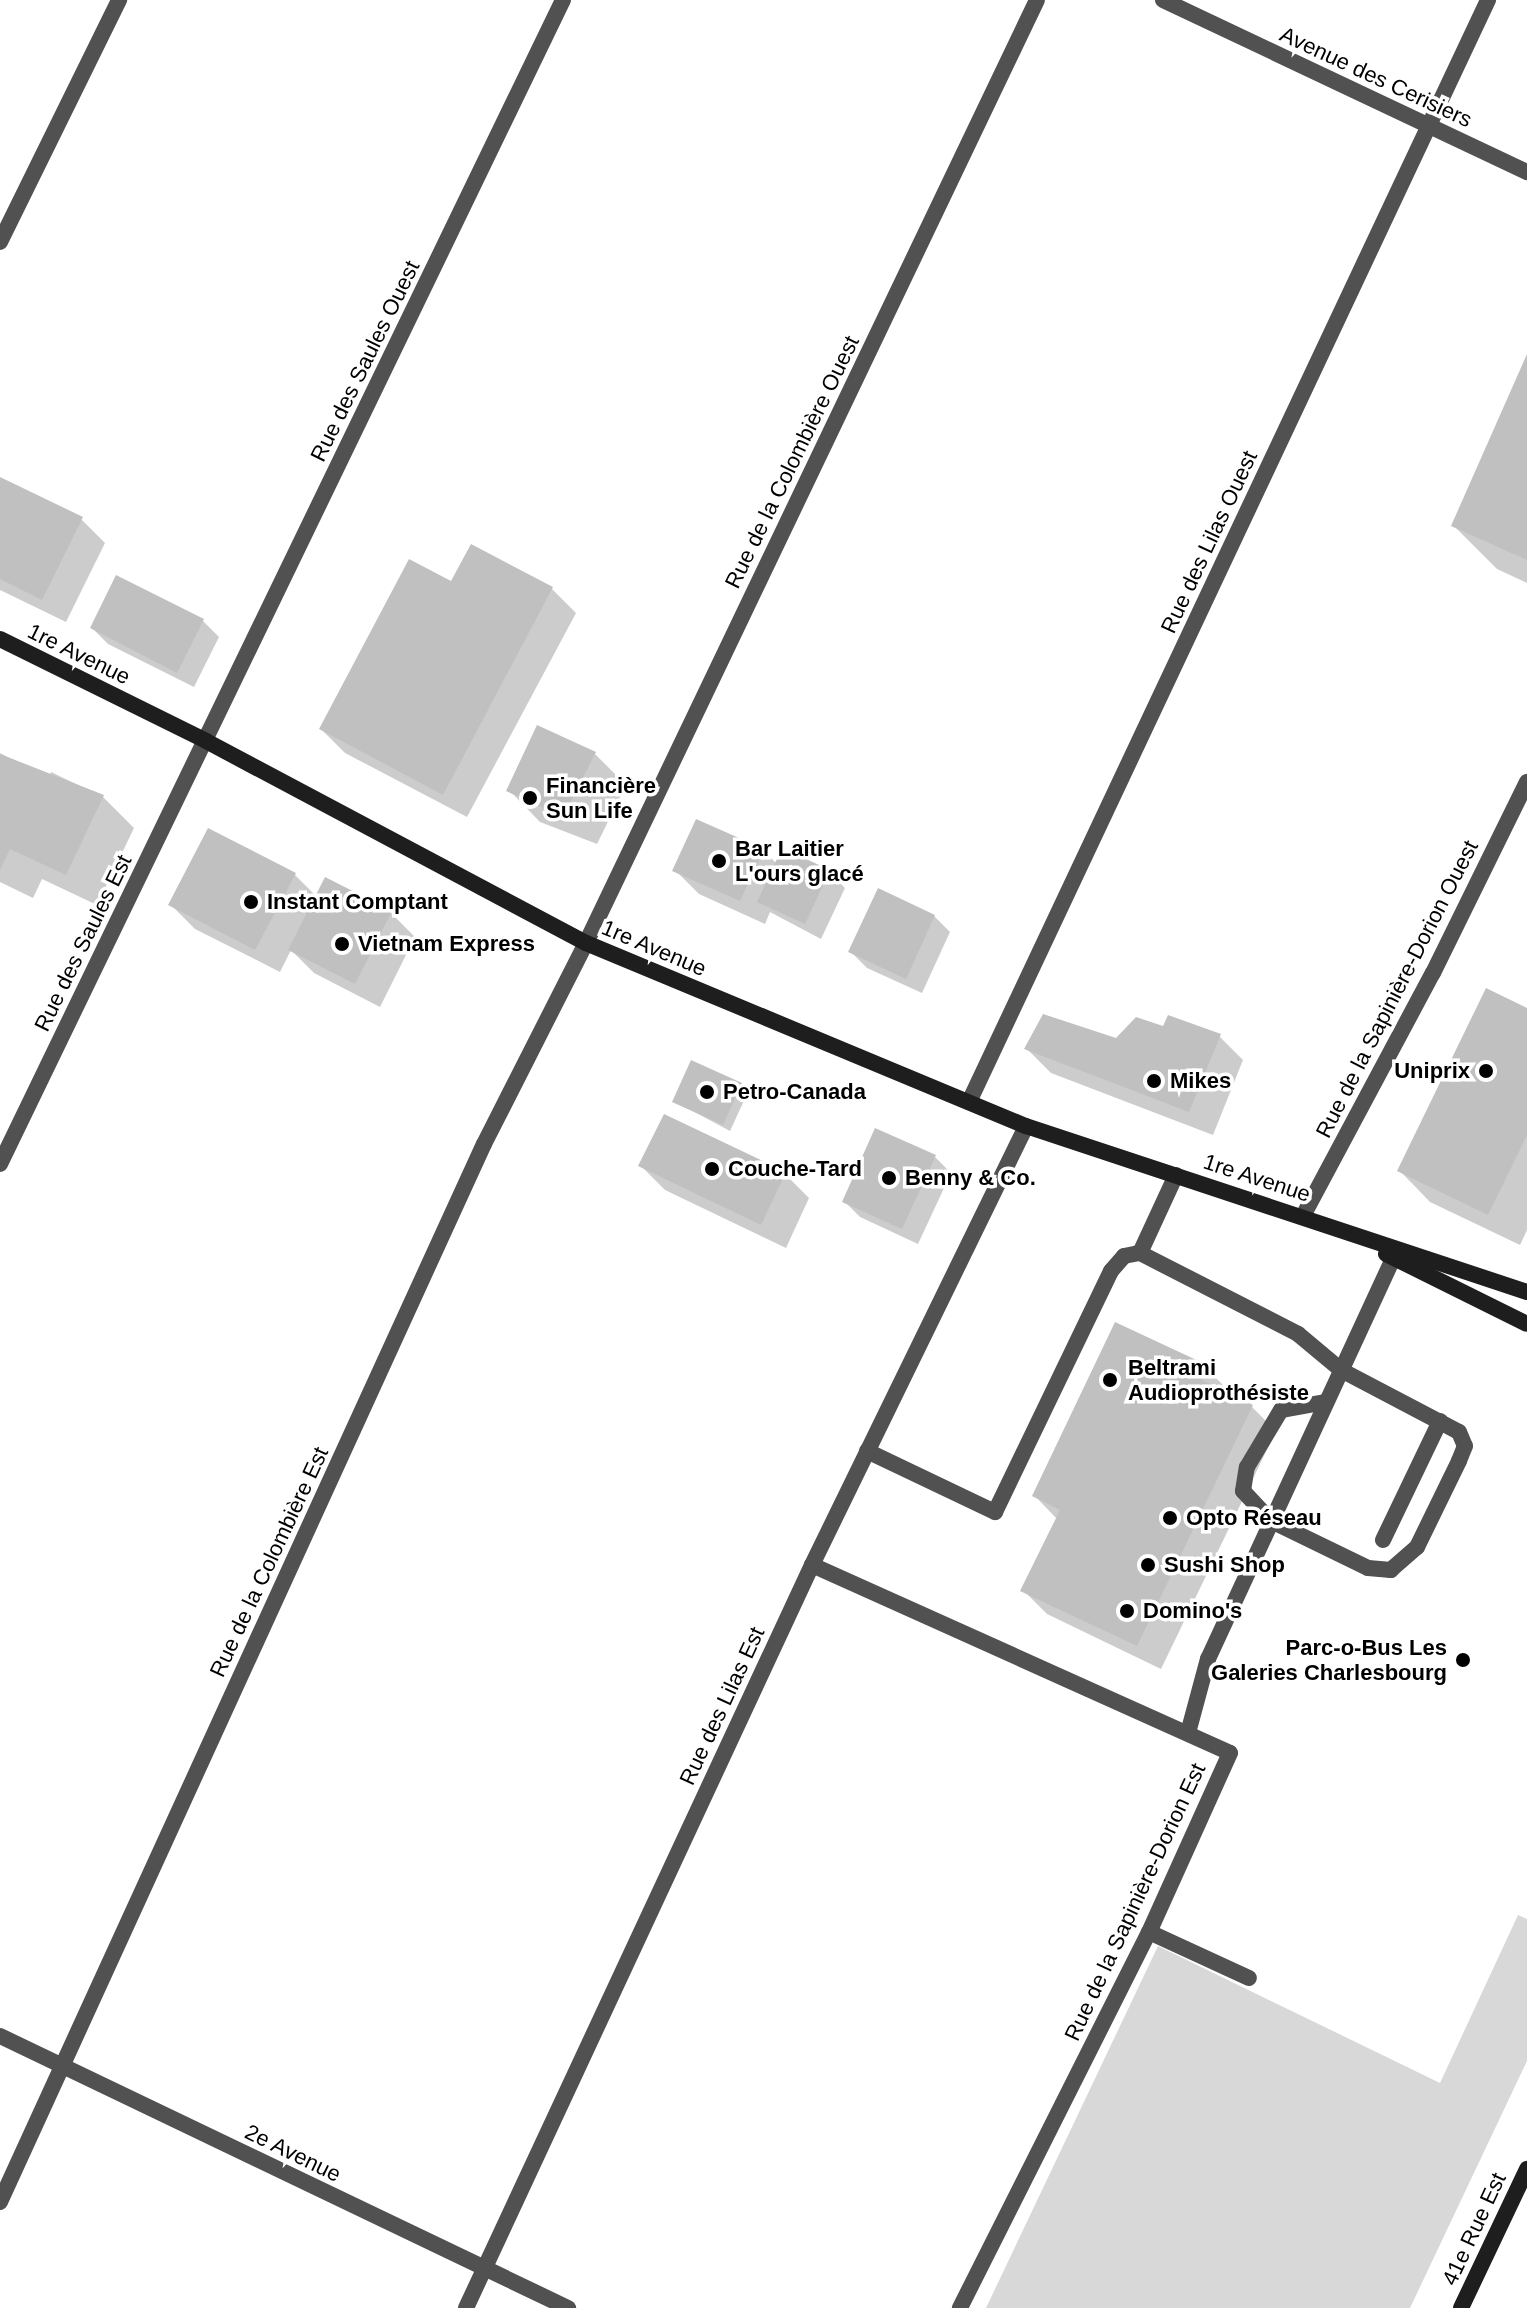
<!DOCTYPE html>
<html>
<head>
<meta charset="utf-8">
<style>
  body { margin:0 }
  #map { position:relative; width:1527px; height:2308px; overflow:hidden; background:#fff; font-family:Arial,sans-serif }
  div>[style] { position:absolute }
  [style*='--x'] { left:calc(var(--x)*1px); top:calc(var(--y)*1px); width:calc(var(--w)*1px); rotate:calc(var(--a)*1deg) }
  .green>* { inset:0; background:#d8d8d8 }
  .shadow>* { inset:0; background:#0003 }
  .building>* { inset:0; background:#c0c0c0 }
  .lane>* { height:16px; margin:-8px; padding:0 8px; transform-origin:8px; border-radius:8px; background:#515151 }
  .street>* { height:16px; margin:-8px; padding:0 8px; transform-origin:8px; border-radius:8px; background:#515151 }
  .secondary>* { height:16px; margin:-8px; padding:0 8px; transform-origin:8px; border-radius:8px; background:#1e1e1e }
  .dots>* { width:22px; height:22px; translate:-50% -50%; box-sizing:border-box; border:4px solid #fff; border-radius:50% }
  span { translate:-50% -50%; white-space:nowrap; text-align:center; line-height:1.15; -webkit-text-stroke:7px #fff; paint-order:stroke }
  .street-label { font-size:22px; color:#000 }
  .poi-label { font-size:22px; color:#000; font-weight:700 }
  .left { translate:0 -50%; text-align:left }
  .right { translate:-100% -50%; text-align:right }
</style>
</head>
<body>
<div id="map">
  <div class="green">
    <div style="clip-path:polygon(1518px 1915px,1527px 1919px,1527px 2061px,1410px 2308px,986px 2308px,1158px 1946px,1440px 2083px)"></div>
  </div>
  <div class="shadow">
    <div style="clip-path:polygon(1527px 359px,1527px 583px,1497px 569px,1453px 525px)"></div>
    <div style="clip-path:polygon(0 479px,81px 519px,105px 543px,66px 622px,0 590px)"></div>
    <div style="clip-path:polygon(452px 583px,552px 589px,576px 613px,467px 817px,345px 753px,321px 729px)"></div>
    <div style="clip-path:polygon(203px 621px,219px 637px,194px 687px,108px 644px,92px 628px)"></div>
    <div style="clip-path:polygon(0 753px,48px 779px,51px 772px,103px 797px,134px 828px,97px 905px,42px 879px,33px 898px,0 882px)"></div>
    <div style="clip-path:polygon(595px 754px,626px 785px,597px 844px,540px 822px,509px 790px)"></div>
    <div style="clip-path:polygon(763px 850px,777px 864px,783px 851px,829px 872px,845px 888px,821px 939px,770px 912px,765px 924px,699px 894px,675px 870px)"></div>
    <div style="clip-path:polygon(294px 874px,317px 897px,326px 880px,391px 913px,415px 937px,380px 1007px,314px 973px,291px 950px,280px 972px,195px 929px,171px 905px)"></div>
    <div style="clip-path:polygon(934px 916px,950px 932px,922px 993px,867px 968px,851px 952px)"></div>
    <div style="clip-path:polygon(1527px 1010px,1527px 1230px,1520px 1245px,1430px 1202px,1399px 1170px)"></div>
    <div style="clip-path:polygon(1164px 1028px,1219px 1036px,1243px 1060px,1213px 1135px,1051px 1073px,1027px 1049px,1117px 1041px)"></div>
    <div style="clip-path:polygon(741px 1085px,748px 1092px,730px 1131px,674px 1101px)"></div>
    <div style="clip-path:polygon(665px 1116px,785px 1174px,809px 1198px,786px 1248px,665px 1190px,641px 1166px)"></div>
    <div style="clip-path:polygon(935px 1157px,951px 1173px,918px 1244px,860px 1217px,844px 1201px)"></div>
    <div style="clip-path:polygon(1204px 1366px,1228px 1390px,1226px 1394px,1252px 1407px,1276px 1431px,1161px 1669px,1047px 1614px,1023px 1590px,1057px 1519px,1034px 1495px)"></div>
  </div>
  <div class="building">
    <div style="clip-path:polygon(1527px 354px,1527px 560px,1451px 526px)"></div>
    <div style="clip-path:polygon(0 477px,83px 517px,42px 600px,0 579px)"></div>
    <div style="clip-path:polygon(471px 544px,553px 587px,443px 795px,319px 729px,409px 559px,451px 581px)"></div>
    <div style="clip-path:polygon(116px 575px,204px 619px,177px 673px,90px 628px)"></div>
    <div style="clip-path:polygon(537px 725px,596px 752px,565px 813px,557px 814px,506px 791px)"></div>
    <div style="clip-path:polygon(0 754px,104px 795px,66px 875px,10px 849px,0 870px)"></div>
    <div style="clip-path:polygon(696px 819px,764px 849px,740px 901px,672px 871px)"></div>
    <div style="clip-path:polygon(208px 828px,296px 873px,255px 950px,168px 905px)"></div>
    <div style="clip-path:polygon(782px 848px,830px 870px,805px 924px,757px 902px)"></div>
    <div style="clip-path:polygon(325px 877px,392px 911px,355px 984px,288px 950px)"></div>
    <div style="clip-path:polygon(878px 888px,935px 915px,906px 979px,848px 952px)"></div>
    <div style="clip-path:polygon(1486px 988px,1527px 1008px,1527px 1135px,1488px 1215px,1397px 1171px)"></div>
    <div style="clip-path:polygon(1043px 1014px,1116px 1038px,1136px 1017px,1163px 1026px,1168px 1015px,1221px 1034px,1189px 1112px,1024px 1049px)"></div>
    <div style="clip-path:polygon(691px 1060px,742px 1083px,723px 1125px,672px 1102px)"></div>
    <div style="clip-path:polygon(664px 1114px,786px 1172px,761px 1225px,638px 1166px)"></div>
    <div style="clip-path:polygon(875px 1128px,936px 1155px,902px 1229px,842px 1202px)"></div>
    <div style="clip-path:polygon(1115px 1322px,1205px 1364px,1198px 1378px,1253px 1405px,1137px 1646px,1020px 1591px,1060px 1510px,1032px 1496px)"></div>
  </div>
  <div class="lane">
    <div style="--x:1176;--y:1175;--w:86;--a:114.8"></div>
    <div style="--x:1140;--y:1253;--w:178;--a:27.1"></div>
    <div style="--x:1298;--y:1334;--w:56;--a:39.9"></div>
    <div style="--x:1341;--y:1370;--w:133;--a:27.7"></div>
    <div style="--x:1459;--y:1432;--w:15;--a:67"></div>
    <div style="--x:1465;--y:1446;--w:16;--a:112"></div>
    <div style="--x:1459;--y:1461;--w:96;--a:116"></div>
    <div style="--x:1417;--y:1547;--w:35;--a:139"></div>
    <div style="--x:1391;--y:1570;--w:23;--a:-175"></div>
    <div style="--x:1368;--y:1568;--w:108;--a:-154.1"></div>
    <div style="--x:1271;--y:1521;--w:41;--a:-133"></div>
    <div style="--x:1243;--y:1491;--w:24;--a:-81"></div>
    <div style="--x:1247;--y:1467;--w:66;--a:-59.2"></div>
    <div style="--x:1281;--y:1410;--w:46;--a:-10.1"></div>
    <div style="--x:867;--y:1451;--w:142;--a:25.5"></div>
    <div style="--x:995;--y:1512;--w:267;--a:-64.3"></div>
    <div style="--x:1111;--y:1271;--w:20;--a:-49"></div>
    <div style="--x:1124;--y:1256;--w:16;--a:-11"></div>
    <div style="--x:1383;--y:1540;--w:132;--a:-64.4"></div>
    <div style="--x:1188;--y:1733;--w:77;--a:-74.9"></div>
    <div style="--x:1208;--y:1659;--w:442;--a:-65.2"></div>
    <div style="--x:1149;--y:1932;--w:110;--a:24.7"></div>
  </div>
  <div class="street">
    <div style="--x:1163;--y:0;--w:403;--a:25.3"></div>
    <div style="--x:0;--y:242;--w:270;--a:-63.8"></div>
    <div style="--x:969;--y:1102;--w:1218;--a:-64.78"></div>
    <div style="--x:0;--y:1164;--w:1293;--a:-64.19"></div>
    <div style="--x:1303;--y:1216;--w:276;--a:-61.9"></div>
    <div style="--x:1433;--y:973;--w:213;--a:-63.8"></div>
    <div style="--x:812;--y:1565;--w:458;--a:24.2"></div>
    <div style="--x:1230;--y:1753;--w:196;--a:114.3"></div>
    <div style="--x:1149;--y:1932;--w:421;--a:116.7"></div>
    <div style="--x:0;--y:2036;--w:630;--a:25.59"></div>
    <div style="--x:0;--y:2202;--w:1163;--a:-65.42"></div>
    <div style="--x:484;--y:1144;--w:225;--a:-63.1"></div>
    <div style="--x:586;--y:943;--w:1045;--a:-64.44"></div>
    <div style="--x:466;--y:2308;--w:820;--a:-65.03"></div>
    <div style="--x:812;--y:1565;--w:488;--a:-64"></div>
  </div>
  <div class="secondary">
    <div style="--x:0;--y:639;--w:230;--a:26.3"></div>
    <div style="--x:206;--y:741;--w:430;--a:28"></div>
    <div style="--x:586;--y:943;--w:477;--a:22.6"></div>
    <div style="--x:1026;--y:1126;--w:528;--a:18.33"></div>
    <div style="--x:1386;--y:1254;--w:157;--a:26.4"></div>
    <div style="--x:1461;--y:2308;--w:154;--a:-64.6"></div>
  </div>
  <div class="dots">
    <div style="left:530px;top:798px;background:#000"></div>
    <div style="left:719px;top:861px;background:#000"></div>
    <div style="left:251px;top:902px;background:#000"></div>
    <div style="left:342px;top:944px;background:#000"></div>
    <div style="left:1486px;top:1071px;background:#000"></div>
    <div style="left:1154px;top:1081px;background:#000"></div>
    <div style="left:707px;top:1092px;background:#000"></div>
    <div style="left:712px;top:1169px;background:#000"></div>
    <div style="left:889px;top:1178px;background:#000"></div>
    <div style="left:1110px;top:1380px;background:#000"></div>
    <div style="left:1170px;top:1518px;background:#000"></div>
    <div style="left:1148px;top:1565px;background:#000"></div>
    <div style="left:1127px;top:1611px;background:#000"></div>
    <div style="left:1463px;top:1660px;background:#000"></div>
  </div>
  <div class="street-label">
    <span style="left:1376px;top:77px;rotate:25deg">Avenue des Cerisiers</span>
    <span style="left:365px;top:361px;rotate:-64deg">Rue des Saules Ouest</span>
    <span style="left:792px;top:462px;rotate:-64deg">Rue de la Colombière Ouest</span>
    <span style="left:1209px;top:542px;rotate:-65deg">Rue des Lilas Ouest</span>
    <span style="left:79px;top:654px;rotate:26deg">1re Avenue</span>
    <span style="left:83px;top:943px;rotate:-64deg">Rue des Saules Est</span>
    <span style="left:654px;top:948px;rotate:23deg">1re Avenue</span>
    <span style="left:1397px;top:989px;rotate:-63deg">Rue de la Sapinière-Dorion Ouest</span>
    <span style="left:1257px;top:1178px;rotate:18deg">1re Avenue</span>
    <span style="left:269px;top:1562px;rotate:-65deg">Rue de la Colombière Est</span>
    <span style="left:722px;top:1706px;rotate:-65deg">Rue des Lilas Est</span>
    <span style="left:1135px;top:1902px;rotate:-65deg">Rue de la Sapinière-Dorion Est</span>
    <span style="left:293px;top:2153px;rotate:26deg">2e Avenue</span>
    <span style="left:1474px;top:2229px;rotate:-65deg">41e Rue Est</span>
  </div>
  <div class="poi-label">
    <span class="left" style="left:546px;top:798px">Financière<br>Sun Life</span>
    <span class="left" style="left:735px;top:861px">Bar Laitier<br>L'ours glacé</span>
    <span class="left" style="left:267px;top:902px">Instant Comptant</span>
    <span class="left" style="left:358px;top:944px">Vietnam Express</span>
    <span class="right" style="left:1470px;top:1071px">Uniprix</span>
    <span class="left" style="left:1170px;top:1081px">Mikes</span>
    <span class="left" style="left:723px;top:1092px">Petro-Canada</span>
    <span class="left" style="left:728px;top:1169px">Couche-Tard</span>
    <span class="left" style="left:905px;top:1178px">Benny &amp; Co.</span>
    <span class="left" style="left:1128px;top:1380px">Beltrami<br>Audioprothésiste</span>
    <span class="left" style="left:1186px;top:1518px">Opto Réseau</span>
    <span class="left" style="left:1164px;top:1565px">Sushi Shop</span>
    <span class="left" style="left:1143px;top:1611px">Domino's</span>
    <span class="right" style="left:1447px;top:1660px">Parc-o-Bus Les<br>Galeries Charlesbourg</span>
  </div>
</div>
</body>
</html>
